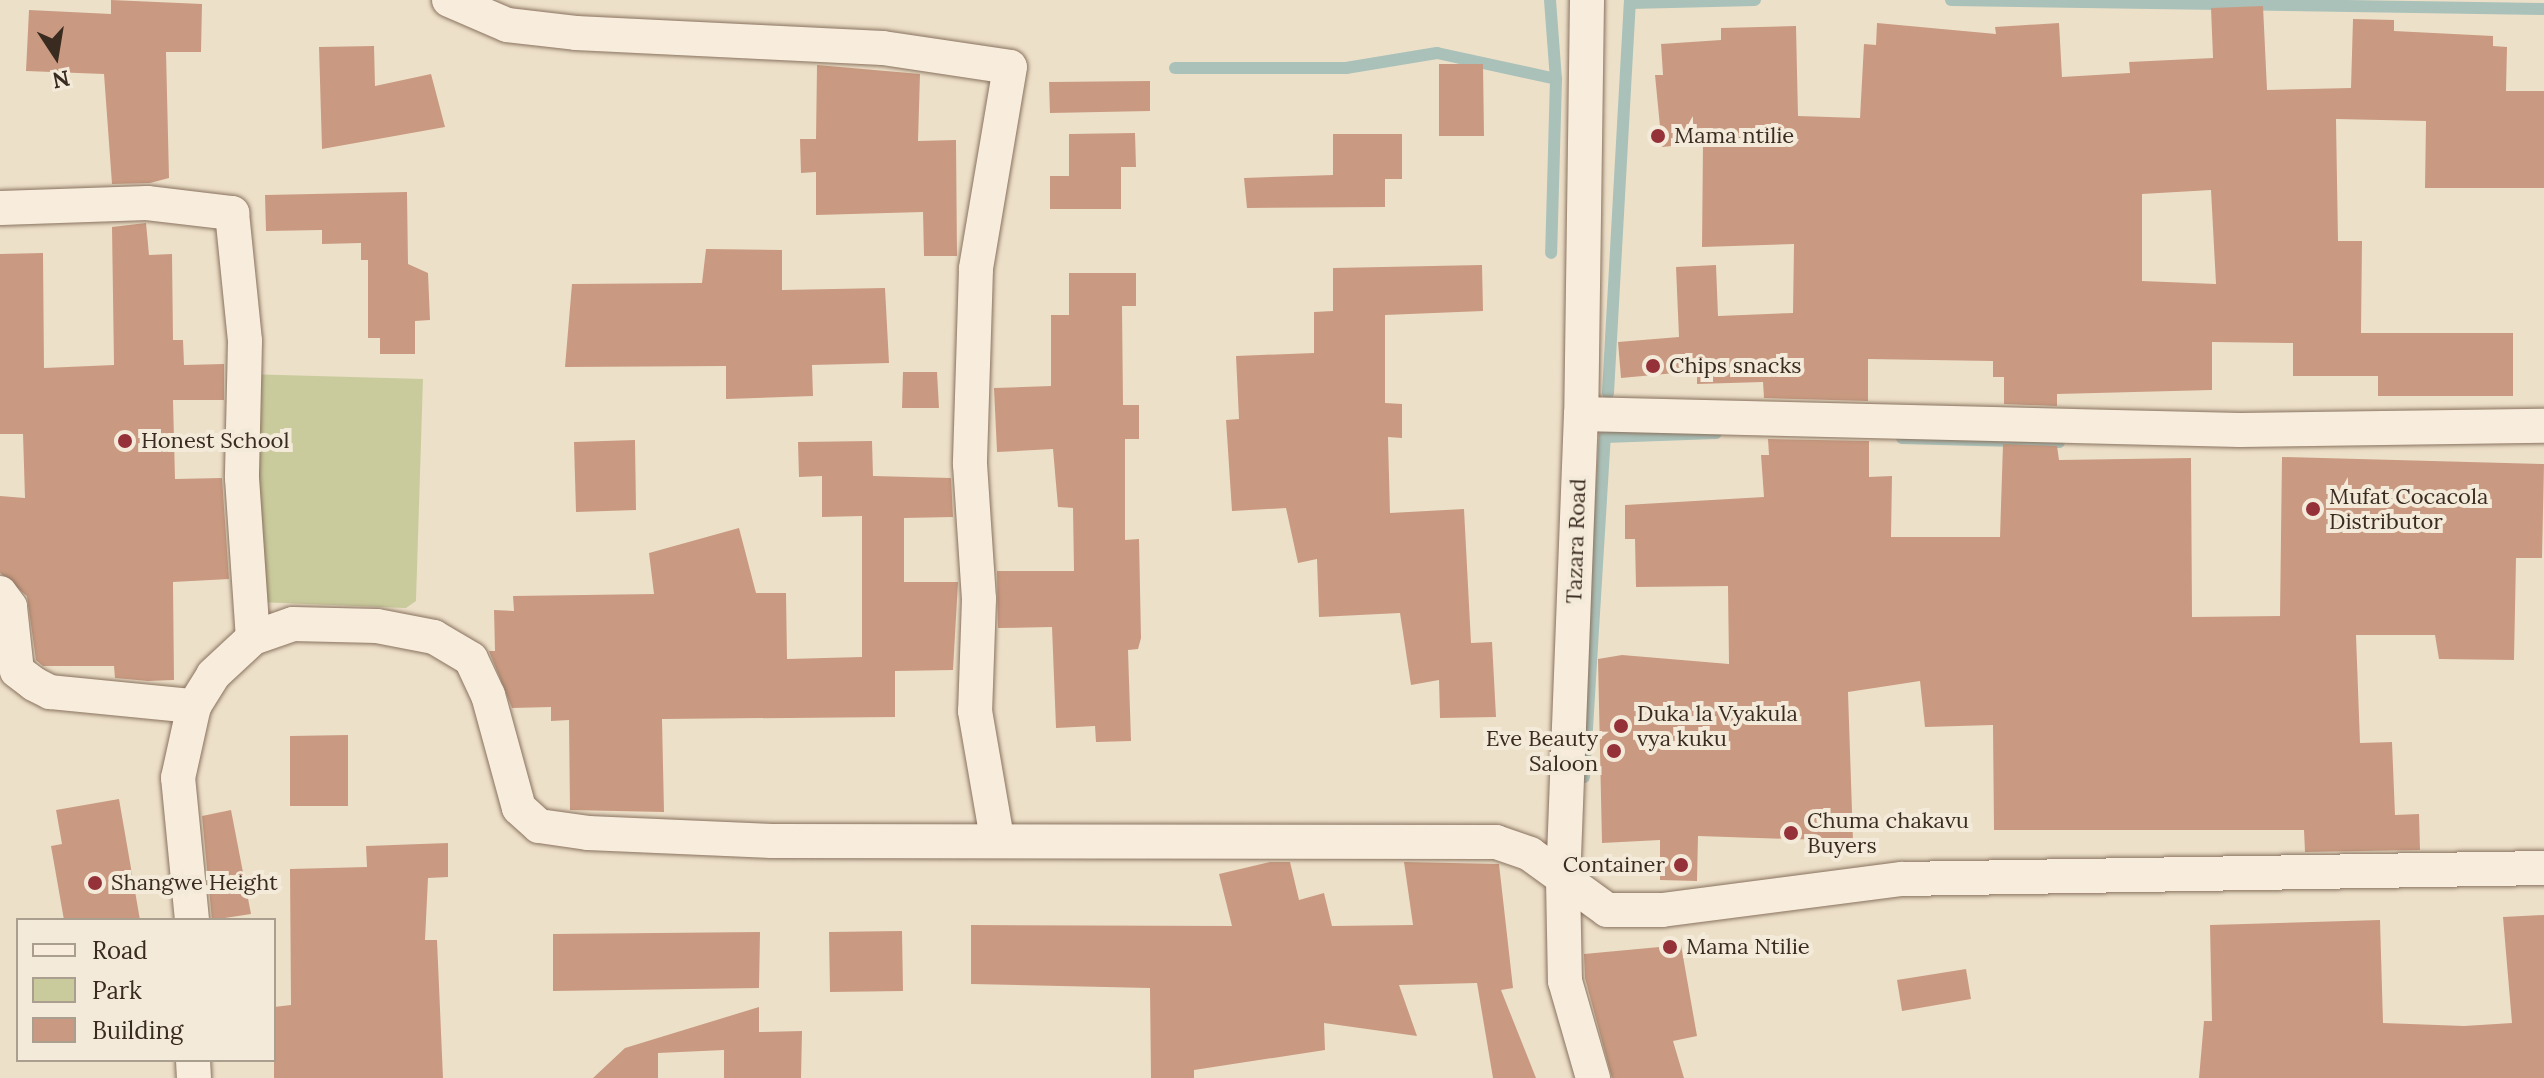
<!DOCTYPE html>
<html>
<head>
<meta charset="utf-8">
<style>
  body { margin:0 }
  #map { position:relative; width:2544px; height:1078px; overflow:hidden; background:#ede0c9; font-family:Lora,serif }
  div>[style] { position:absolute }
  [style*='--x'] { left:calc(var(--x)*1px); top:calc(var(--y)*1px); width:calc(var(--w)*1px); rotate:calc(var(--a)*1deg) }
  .green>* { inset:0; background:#c9cb9d }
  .stream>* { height:12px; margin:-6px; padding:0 6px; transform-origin:6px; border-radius:6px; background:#aac1b9 }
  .building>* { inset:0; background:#c99a81 }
  .roads { filter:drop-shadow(0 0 2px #89725f) drop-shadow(0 0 2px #89725f) }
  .street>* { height:34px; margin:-17px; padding:0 17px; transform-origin:17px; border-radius:17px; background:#f8eddc }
  .dots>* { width:22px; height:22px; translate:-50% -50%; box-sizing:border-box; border:4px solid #f4ead9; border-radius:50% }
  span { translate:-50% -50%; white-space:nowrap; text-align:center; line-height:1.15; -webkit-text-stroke:8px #f4ead9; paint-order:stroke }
  .poi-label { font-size:22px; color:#3a2b21 }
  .left { translate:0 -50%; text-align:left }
  .right { translate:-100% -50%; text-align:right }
  .street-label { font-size:22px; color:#3a2b21 }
  .legend { position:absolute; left:16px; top:918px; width:260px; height:144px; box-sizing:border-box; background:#f4ead9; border:2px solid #aa9e8f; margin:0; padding:10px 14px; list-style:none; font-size:24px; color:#3a2b21 }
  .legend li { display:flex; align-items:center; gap:16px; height:40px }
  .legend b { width:40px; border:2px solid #aa9e8f }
  .north { position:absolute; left:16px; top:16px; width:80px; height:80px; -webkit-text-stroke:6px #f4ead9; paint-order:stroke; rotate:168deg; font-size:22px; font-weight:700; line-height:32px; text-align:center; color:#3a2b21 }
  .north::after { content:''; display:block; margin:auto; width:28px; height:36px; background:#3a2b21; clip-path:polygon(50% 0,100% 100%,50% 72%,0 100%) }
</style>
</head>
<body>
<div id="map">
  <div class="green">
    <div style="clip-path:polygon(247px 374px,423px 379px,416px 601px,406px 608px,258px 602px)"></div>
  </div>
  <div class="stream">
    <div style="--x:1550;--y:0;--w:79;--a:85.7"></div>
    <div style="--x:1556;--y:79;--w:174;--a:91.6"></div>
    <div style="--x:1951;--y:0;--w:593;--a:0.87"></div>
    <div style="--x:1175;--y:68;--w:171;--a:0"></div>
    <div style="--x:1346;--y:68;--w:92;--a:-9.4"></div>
    <div style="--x:1437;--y:53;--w:122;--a:12.3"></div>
    <div style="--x:1608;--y:393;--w:391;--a:-86.8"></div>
    <div style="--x:1630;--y:3;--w:125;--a:-1.4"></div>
    <div style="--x:1902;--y:438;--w:157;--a:1.5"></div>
    <div style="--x:1584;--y:777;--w:341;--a:-86.5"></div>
    <div style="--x:1605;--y:437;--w:111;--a:-2.1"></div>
  </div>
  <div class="building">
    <div style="clip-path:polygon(111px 0,202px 4px,201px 52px,166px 52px,169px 178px,150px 183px,112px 184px,104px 74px,26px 71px,29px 10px,111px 14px)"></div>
    <div style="clip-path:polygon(evenodd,2263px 6px,2267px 90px,2351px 88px,2353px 19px,2394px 20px,2394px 31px,2493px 36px,2493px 46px,2507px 47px,2506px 91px,2544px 91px,2544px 188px,2425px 188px,2426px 121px,2336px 119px,2338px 241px,2362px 241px,2361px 333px,2513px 333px,2513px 396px,2378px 396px,2378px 376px,2293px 376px,2293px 343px,2212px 342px,2212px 390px,2057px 394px,2057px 406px,2004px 404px,2004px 377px,1993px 377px,1993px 361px,1868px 359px,1868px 401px,1764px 398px,1763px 382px,1697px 384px,1697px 371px,1621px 378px,1618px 342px,1679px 337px,1676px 267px,1716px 265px,1718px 316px,1793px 313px,1794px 244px,1702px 247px,1703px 143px,1662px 147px,1655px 75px,1663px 75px,1661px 44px,1721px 40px,1721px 28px,1796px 26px,1798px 116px,1860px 118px,1864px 44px,1876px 45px,1877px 23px,1996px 34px,1995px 27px,2059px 23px,2062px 77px,2130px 73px,2129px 62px,2213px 58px,2211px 8px,2263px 6px,2211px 190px,2216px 284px,2142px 281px,2142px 194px,2211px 190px)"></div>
    <div style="clip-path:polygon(374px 46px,375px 86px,431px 74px,445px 127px,322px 149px,319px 47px)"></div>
    <div style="clip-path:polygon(1439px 64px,1483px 64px,1484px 136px,1439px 136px)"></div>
    <div style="clip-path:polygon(817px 65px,920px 74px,918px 141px,956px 140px,957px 256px,924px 256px,923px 212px,816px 215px,816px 172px,801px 173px,800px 139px,816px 139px)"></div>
    <div style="clip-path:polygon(1150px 81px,1150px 111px,1050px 113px,1049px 82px)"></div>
    <div style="clip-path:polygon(1135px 133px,1136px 167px,1121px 167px,1121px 209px,1050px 209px,1050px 176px,1069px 176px,1069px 134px)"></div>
    <div style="clip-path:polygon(1333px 134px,1402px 134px,1402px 179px,1385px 179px,1385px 207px,1247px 208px,1244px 178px,1333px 175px)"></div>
    <div style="clip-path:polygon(407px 192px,408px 264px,428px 273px,430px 320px,415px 321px,415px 354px,380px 354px,380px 338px,368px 338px,368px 260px,361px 260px,361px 243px,322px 244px,322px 230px,266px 231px,265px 195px)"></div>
    <div style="clip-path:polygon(146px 223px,149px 255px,172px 254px,173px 340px,183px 340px,184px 365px,224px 364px,224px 400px,173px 400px,175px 479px,222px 478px,229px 579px,173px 582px,174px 680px,148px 681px,115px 678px,114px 666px,43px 666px,36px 660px,27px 596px,0 573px,0 496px,25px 498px,23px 434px,0 434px,0 254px,43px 253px,44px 368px,114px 365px,112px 227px)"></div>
    <div style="clip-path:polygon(706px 249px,782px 250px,782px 290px,885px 288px,889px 363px,812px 365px,813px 396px,726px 399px,726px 366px,565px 367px,572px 284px,702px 283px)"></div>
    <div style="clip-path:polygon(1482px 265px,1483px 311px,1385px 315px,1385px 403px,1402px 404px,1402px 438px,1388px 437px,1390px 513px,1464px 509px,1471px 643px,1492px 642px,1496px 717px,1440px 718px,1439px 680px,1411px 685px,1400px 613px,1319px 617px,1317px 559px,1298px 563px,1286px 508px,1232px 511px,1226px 420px,1239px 419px,1236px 356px,1314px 353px,1314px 312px,1333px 311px,1333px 268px)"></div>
    <div style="clip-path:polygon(1069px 273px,1136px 273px,1136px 306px,1122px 306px,1123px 405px,1139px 405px,1139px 439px,1125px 439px,1125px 540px,1139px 539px,1141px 638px,1138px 649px,1128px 650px,1131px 741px,1096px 742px,1095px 726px,1056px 728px,1052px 627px,998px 628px,997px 571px,1074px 571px,1073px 508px,1058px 507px,1053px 449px,997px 452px,994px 388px,1051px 386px,1051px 315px,1069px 315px)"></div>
    <div style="clip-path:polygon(903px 372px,937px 372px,939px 408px,902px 408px)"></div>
    <div style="clip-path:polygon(1768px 439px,1869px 441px,1869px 477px,1892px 476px,1891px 537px,2000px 537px,2003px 444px,2057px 446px,2059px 460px,2191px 458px,2192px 617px,2280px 616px,2282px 457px,2544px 464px,2542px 558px,2516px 558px,2514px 660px,2439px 659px,2435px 635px,2356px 635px,2360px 743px,2392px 742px,2395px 815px,2419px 814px,2420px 850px,2305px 852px,2304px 830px,1994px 830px,1993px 725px,1925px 727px,1920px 681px,1848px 692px,1853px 841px,1698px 836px,1697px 881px,1660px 880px,1660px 840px,1602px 843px,1598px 659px,1622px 655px,1729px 664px,1728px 586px,1636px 587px,1635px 539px,1625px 539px,1625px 505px,1764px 497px,1761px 455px,1769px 455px)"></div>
    <div style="clip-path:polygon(635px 440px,636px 510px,576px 512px,574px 442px)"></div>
    <div style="clip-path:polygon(872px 441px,873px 476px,951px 478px,953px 517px,904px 518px,904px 582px,958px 582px,953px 670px,895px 671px,895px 717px,662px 719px,664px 812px,570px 810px,569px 720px,551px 721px,551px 707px,512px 708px,489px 651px,495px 651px,494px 610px,514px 611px,513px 596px,654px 594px,649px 553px,739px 528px,756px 593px,786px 593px,787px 659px,862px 657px,862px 516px,822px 517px,822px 476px,799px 477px,798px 442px)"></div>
    <div style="clip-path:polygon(348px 735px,348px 806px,290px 806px,290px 736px)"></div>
    <div style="clip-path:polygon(119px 799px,140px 920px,64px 920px,51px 846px,62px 844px,56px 810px)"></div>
    <div style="clip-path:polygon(231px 810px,251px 914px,212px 920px,202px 816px)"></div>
    <div style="clip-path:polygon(448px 843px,448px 877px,428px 878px,425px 940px,437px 940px,443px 1078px,274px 1078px,274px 1007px,291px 1005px,290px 869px,367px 867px,366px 846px)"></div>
    <div style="clip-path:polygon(1270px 862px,1290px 862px,1299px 900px,1324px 893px,1332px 926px,1413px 925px,1404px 862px,1499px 864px,1513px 988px,1501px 990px,1536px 1078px,1493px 1078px,1477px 983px,1399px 985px,1417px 1036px,1324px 1023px,1325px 1050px,1194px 1070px,1194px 1078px,1151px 1078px,1150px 988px,971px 984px,971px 925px,1232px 926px,1219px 874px)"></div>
    <div style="clip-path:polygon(2544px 915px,2544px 1078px,2199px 1078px,2204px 1021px,2212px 1021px,2210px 925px,2380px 920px,2383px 1023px,2464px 1026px,2512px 1023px,2503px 917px)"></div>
    <div style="clip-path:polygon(902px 931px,903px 991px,830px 992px,829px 932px)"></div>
    <div style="clip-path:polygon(760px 932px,759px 988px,553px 991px,553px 934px)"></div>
    <div style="clip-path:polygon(1681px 945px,1697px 1036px,1673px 1041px,1684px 1078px,1612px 1078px,1585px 978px,1584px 954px)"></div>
    <div style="clip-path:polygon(1966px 969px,1971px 999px,1902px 1011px,1897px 980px)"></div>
    <div style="clip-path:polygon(759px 1007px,759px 1032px,802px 1031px,801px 1078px,724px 1078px,724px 1050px,658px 1053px,658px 1078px,593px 1078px,625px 1048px)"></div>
  </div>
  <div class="roads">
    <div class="street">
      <div style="--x:449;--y:0;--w:63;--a:23.3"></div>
      <div style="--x:507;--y:25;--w:69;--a:6.6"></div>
      <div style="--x:576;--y:33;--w:307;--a:2.8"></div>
      <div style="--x:883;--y:48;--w:128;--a:8.5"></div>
      <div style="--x:1010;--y:67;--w:205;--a:99.6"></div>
      <div style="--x:976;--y:269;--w:195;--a:91.8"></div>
      <div style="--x:970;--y:464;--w:135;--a:86.2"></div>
      <div style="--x:979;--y:599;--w:112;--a:92"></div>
      <div style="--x:975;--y:711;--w:129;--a:80.2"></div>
      <div style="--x:1587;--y:0;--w:414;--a:90.8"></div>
      <div style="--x:1581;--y:414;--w:466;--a:92.2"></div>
      <div style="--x:1563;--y:880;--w:101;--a:88.9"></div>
      <div style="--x:1565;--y:981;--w:101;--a:73.9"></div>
      <div style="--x:1;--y:208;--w:146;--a:-2"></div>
      <div style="--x:147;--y:203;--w:86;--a:6.7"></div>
      <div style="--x:232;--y:213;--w:129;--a:84.2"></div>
      <div style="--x:245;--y:341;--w:137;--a:91.3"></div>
      <div style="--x:242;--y:478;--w:160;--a:86.1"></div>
      <div style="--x:1581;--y:414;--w:659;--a:1.39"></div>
      <div style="--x:2240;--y:430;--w:304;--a:-0.8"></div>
      <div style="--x:0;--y:593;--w:17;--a:54"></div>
      <div style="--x:10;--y:607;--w:64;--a:83.8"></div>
      <div style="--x:17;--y:671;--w:21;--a:37"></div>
      <div style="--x:34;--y:684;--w:18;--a:27"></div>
      <div style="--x:50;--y:692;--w:145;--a:5.6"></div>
      <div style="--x:192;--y:920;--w:143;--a:-95.6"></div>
      <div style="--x:178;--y:778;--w:74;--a:-77.5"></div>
      <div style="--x:194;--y:706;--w:36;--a:-58"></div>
      <div style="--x:213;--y:675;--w:54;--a:-42.8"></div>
      <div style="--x:253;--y:638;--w:42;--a:-19.3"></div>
      <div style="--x:293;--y:624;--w:84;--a:1.4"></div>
      <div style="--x:377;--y:626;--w:58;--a:10.9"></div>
      <div style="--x:434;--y:637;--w:43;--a:30.7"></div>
      <div style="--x:471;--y:659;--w:40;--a:65"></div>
      <div style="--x:488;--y:695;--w:117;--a:74.7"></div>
      <div style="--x:519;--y:808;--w:27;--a:42"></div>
      <div style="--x:539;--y:826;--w:49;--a:8.1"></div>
      <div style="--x:588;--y:833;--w:184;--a:2.5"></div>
      <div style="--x:772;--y:841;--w:724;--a:0.08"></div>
      <div style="--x:1496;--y:842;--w:36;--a:19"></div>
      <div style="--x:1530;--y:854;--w:95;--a:36"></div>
      <div style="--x:1607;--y:910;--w:55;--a:0"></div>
      <div style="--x:1662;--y:910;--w:242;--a:-7.4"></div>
      <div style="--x:1902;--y:879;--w:642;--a:-0.98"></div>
      <div style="--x:193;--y:1060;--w:18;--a:87"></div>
    </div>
  </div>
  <div class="dots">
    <div style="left:1658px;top:136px;background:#953139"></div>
    <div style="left:1653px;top:366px;background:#953139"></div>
    <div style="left:125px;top:441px;background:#953139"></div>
    <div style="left:2313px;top:509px;background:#953139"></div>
    <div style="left:1621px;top:726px;background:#953139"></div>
    <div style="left:1614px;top:751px;background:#953139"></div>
    <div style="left:1791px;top:833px;background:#953139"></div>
    <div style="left:1681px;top:865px;background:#953139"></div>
    <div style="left:95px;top:883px;background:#953139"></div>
    <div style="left:1670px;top:947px;background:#953139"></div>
  </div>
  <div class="poi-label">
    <span class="left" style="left:1674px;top:136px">Mama ntilie</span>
    <span class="left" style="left:1669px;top:366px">Chips snacks</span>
    <span class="left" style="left:141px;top:441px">Honest School</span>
    <span class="left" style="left:2329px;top:509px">Mufat Cocacola<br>Distributor</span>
    <span class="left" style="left:1637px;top:726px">Duka la Vyakula<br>vya kuku</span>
    <span class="right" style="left:1598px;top:751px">Eve Beauty<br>Saloon</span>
    <span class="left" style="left:1807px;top:833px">Chuma chakavu<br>Buyers</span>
    <span class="right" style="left:1665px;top:865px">Container</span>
    <span class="left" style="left:111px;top:883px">Shangwe Height</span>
    <span class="left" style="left:1686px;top:947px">Mama Ntilie</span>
  </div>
  <div class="street-label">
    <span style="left:1576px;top:541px;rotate:-88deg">Tazara Road</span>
  </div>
  <ul class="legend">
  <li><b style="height:10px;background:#f8eddc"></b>Road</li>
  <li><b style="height:22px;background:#c9cb9d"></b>Park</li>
  <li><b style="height:22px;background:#c99a81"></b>Building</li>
  </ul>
  <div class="north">N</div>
</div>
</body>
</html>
